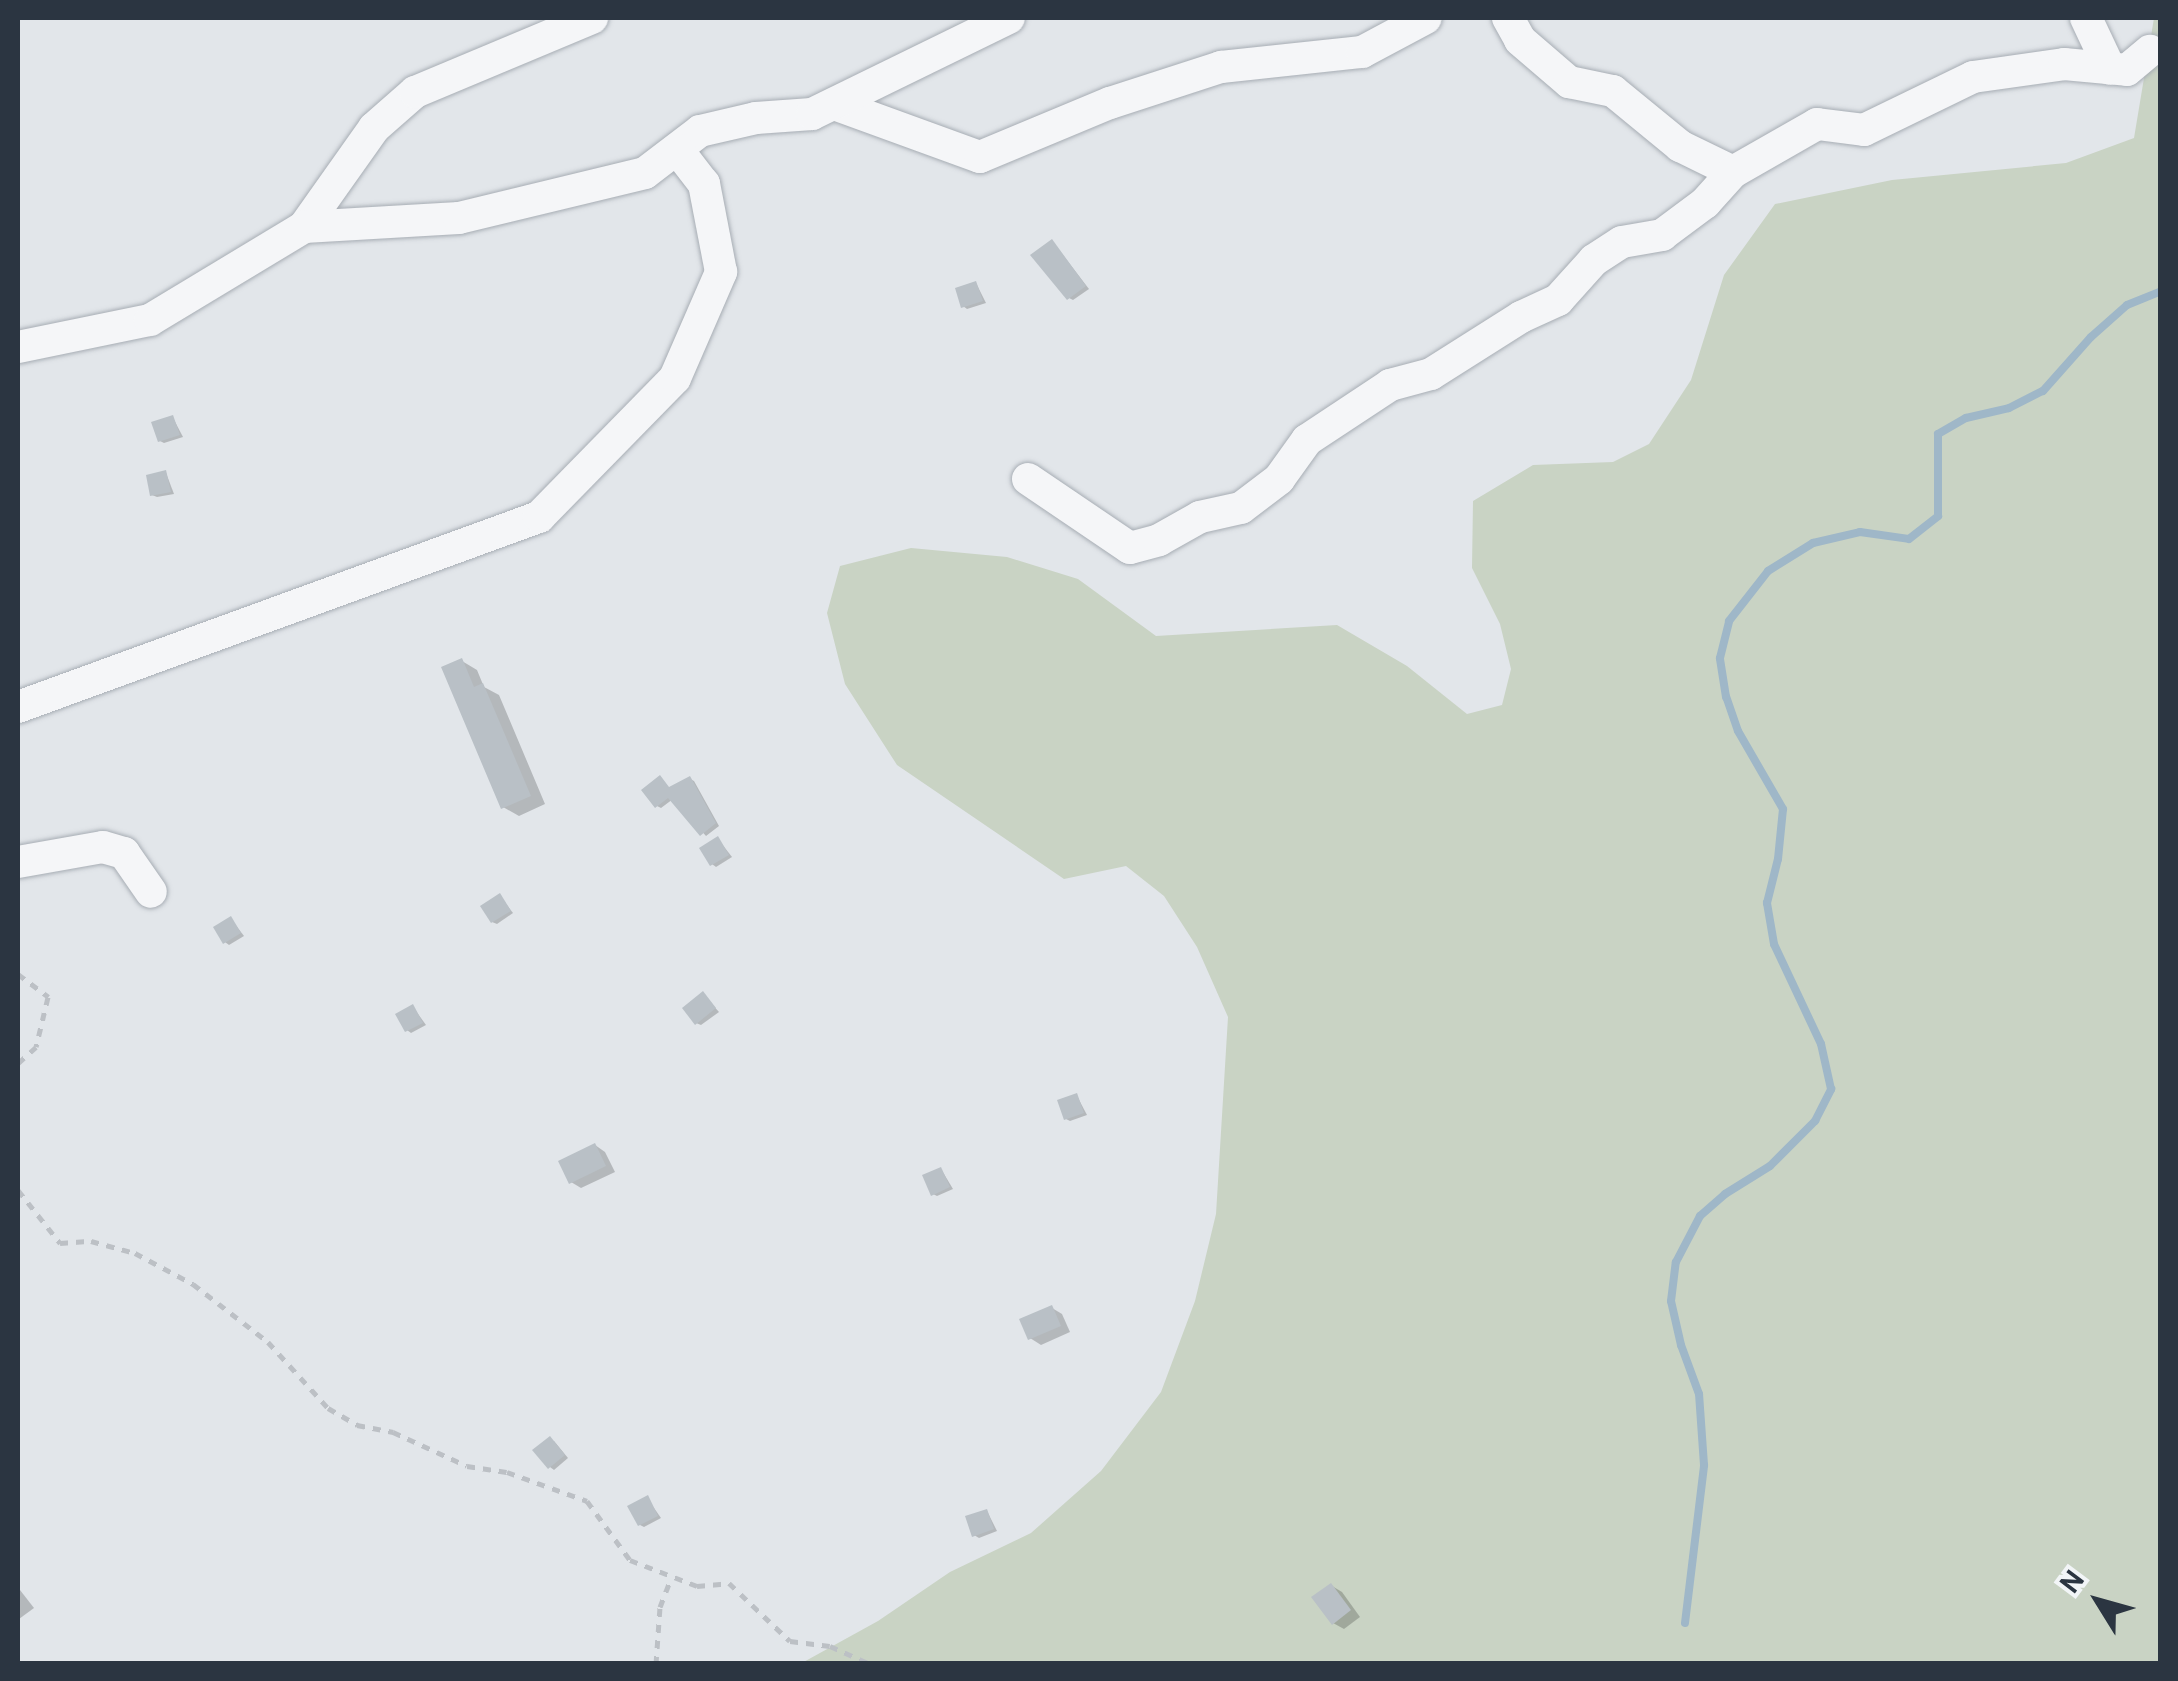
<!DOCTYPE html>
<html>
<head>
<meta charset="utf-8">
<style>
  body { margin:0 }
  #map { position:relative; width:2178px; height:1681px; overflow:hidden; background:#e2e6ea; font-family:Overpass,sans-serif }
  div>[style] { position:absolute }
  [style*='--x'] { left:calc(var(--x)*1px); top:calc(var(--y)*1px); width:calc(var(--w)*1px); rotate:calc(var(--a)*1deg) }
  .green>* { inset:0; background:#c9d3c4 }
  .shadow>* { inset:0; background:#0003 }
  .stream>* { height:8px; margin:-4px; padding:0 4px; transform-origin:4px; border-radius:4px; background:#9fb7c8 }
  .building>* { inset:0; background:#b9c0c6 }
  .path>* { height:5px; margin-top:-2.5px; transform-origin:0; background:repeating-linear-gradient(90deg,#bcc0c5 0 8px,transparent 0 16px) }
  .roads { filter:drop-shadow(0 0 2px #a7adb4) drop-shadow(0 0 2px #a7adb4) }
  .minor>* { height:32px; margin:-16px; padding:0 16px; transform-origin:16px; border-radius:16px; background:#f5f6f8 }
  span { translate:-50% -50%; white-space:nowrap; text-align:center; line-height:1.15; -webkit-text-stroke:8px #f2f5f7; paint-order:stroke }
  .frame { position:absolute; inset:0; border:20px solid #2b3541; pointer-events:none }
  .north { position:absolute; left:2048px; top:1551px; width:100px; height:100px; -webkit-text-stroke:8px #f2f5f7; paint-order:stroke; rotate:307deg; font-size:28px; font-weight:700; line-height:40px; text-align:center; color:#2b3541 }
  .north::after { content:''; display:block; margin:auto; width:35px; height:45px; background:#2b3541; clip-path:polygon(50% 0,100% 100%,50% 72%,0 100%) }
</style>
</head>
<body>
<div id="map">
  <div class="green">
    <div style="clip-path:polygon(2154px 18px,2160px 18px,2160px 1663px,800px 1664px,878px 1621px,950px 1572px,1031px 1533px,1101px 1471px,1161px 1392px,1195px 1301px,1216px 1214px,1228px 1017px,1197px 947px,1164px 896px,1126px 866px,1064px 879px,897px 765px,845px 684px,827px 613px,840px 566px,911px 548px,1007px 557px,1078px 579px,1156px 636px,1337px 625px,1407px 666px,1467px 714px,1502px 705px,1511px 669px,1500px 624px,1472px 568px,1473px 501px,1533px 465px,1613px 462px,1649px 444px,1691px 380px,1724px 275px,1775px 204px,1892px 180px,2066px 163px,2134px 138px)"></div>
  </div>
  <div class="shadow">
    <div style="clip-path:polygon(1053px 242px,1089px 289px,1073px 300px,1069px 298px)"></div>
    <div style="clip-path:polygon(976px 283px,986px 303px,967px 309px,963px 306px)"></div>
    <div style="clip-path:polygon(173px 418px,183px 437px,164px 443px,160px 441px)"></div>
    <div style="clip-path:polygon(166px 473px,174px 494px,157px 497px,152px 495px)"></div>
    <div style="clip-path:polygon(462px 661px,477px 670px,484px 687px,499px 695px,545px 804px,519px 816px,503px 807px)"></div>
    <div style="clip-path:polygon(660px 778px,670px 789px,690px 779px,694px 781px,719px 826px,706px 836px,673px 799px,661px 808px,657px 806px)"></div>
    <div style="clip-path:polygon(718px 839px,732px 857px,716px 867px,712px 864px)"></div>
    <div style="clip-path:polygon(500px 896px,513px 913px,497px 924px,492px 922px)"></div>
    <div style="clip-path:polygon(231px 919px,244px 936px,229px 945px,225px 942px)"></div>
    <div style="clip-path:polygon(703px 994px,719px 1012px,701px 1025px,696px 1023px)"></div>
    <div style="clip-path:polygon(413px 1007px,426px 1025px,411px 1033px,407px 1030px)"></div>
    <div style="clip-path:polygon(1077px 1096px,1087px 1115px,1070px 1121px,1066px 1119px)"></div>
    <div style="clip-path:polygon(595px 1145px,605px 1152px,615px 1172px,581px 1188px,571px 1182px)"></div>
    <div style="clip-path:polygon(941px 1169px,953px 1189px,937px 1196px,933px 1194px)"></div>
    <div style="clip-path:polygon(1052px 1308px,1062px 1314px,1070px 1332px,1041px 1345px,1030px 1338px)"></div>
    <div style="clip-path:polygon(554px 1441px,568px 1458px,554px 1470px,550px 1467px)"></div>
    <div style="clip-path:polygon(647px 1498px,661px 1518px,644px 1527px,640px 1525px)"></div>
    <div style="clip-path:polygon(987px 1511px,997px 1531px,979px 1538px,974px 1535px)"></div>
    <div style="clip-path:polygon(1332px 1586px,1342px 1592px,1360px 1617px,1344px 1629px,1333px 1623px)"></div>
    <div style="clip-path:polygon(20px 1590px,34px 1608px,19px 1619px,18px 1592px)"></div>
  </div>
  <div class="stream">
    <div style="--x:1685;--y:1623;--w:159;--a:-83.1"></div>
    <div style="--x:1704;--y:1465;--w:71;--a:-94"></div>
    <div style="--x:1699;--y:1394;--w:52;--a:-110.2"></div>
    <div style="--x:1681;--y:1345;--w:45;--a:-102.8"></div>
    <div style="--x:1671;--y:1301;--w:39;--a:-83"></div>
    <div style="--x:1676;--y:1262;--w:52;--a:-62.4"></div>
    <div style="--x:1700;--y:1216;--w:33;--a:-41"></div>
    <div style="--x:1725;--y:1194;--w:53;--a:-31.9"></div>
    <div style="--x:1770;--y:1166;--w:64;--a:-45"></div>
    <div style="--x:1815;--y:1121;--w:36;--a:-63"></div>
    <div style="--x:1831;--y:1089;--w:46;--a:-102.5"></div>
    <div style="--x:1821;--y:1044;--w:110;--a:-115.2"></div>
    <div style="--x:1774;--y:944;--w:42;--a:-99.7"></div>
    <div style="--x:1767;--y:903;--w:45;--a:-76"></div>
    <div style="--x:1778;--y:859;--w:50;--a:-84.3"></div>
    <div style="--x:1783;--y:809;--w:90;--a:-120"></div>
    <div style="--x:1738;--y:731;--w:36;--a:-109"></div>
    <div style="--x:1726;--y:697;--w:39;--a:-99"></div>
    <div style="--x:1720;--y:658;--w:38;--a:-76"></div>
    <div style="--x:1729;--y:621;--w:63;--a:-52"></div>
    <div style="--x:1768;--y:571;--w:53;--a:-31.9"></div>
    <div style="--x:1813;--y:543;--w:48;--a:-13.2"></div>
    <div style="--x:1860;--y:532;--w:49;--a:8.1"></div>
    <div style="--x:1909;--y:539;--w:37;--a:-38"></div>
    <div style="--x:1938;--y:516;--w:82;--a:-90"></div>
    <div style="--x:1938;--y:434;--w:32;--a:-30"></div>
    <div style="--x:1966;--y:418;--w:44;--a:-13.1"></div>
    <div style="--x:2009;--y:408;--w:38;--a:-27"></div>
    <div style="--x:2043;--y:391;--w:72;--a:-48.4"></div>
    <div style="--x:2091;--y:337;--w:48;--a:-41.6"></div>
    <div style="--x:2127;--y:305;--w:35;--a:-22"></div>
  </div>
  <div class="building">
    <div style="clip-path:polygon(1052px 239px,1086px 286px,1067px 300px,1030px 255px)"></div>
    <div style="clip-path:polygon(976px 281px,983px 301px,961px 308px,955px 288px)"></div>
    <div style="clip-path:polygon(173px 415px,180px 435px,158px 442px,151px 422px)"></div>
    <div style="clip-path:polygon(166px 470px,171px 492px,150px 496px,146px 475px)"></div>
    <div style="clip-path:polygon(462px 658px,474px 687px,483px 683px,531px 796px,501px 809px,441px 667px)"></div>
    <div style="clip-path:polygon(660px 775px,669px 787px,690px 776px,716px 823px,700px 836px,668px 798px,655px 808px,641px 790px)"></div>
    <div style="clip-path:polygon(718px 836px,729px 855px,710px 866px,699px 848px)"></div>
    <div style="clip-path:polygon(500px 893px,511px 911px,491px 923px,480px 906px)"></div>
    <div style="clip-path:polygon(231px 916px,241px 933px,223px 944px,213px 927px)"></div>
    <div style="clip-path:polygon(703px 991px,716px 1008px,695px 1025px,682px 1008px)"></div>
    <div style="clip-path:polygon(413px 1004px,423px 1023px,405px 1032px,395px 1014px)"></div>
    <div style="clip-path:polygon(1077px 1093px,1084px 1113px,1064px 1120px,1057px 1100px)"></div>
    <div style="clip-path:polygon(595px 1143px,606px 1166px,569px 1184px,558px 1161px)"></div>
    <div style="clip-path:polygon(941px 1167px,950px 1187px,931px 1196px,922px 1175px)"></div>
    <div style="clip-path:polygon(1052px 1305px,1061px 1326px,1028px 1340px,1019px 1319px)"></div>
    <div style="clip-path:polygon(550px 1436px,565px 1455px,548px 1469px,532px 1450px)"></div>
    <div style="clip-path:polygon(648px 1495px,658px 1516px,638px 1526px,627px 1506px)"></div>
    <div style="clip-path:polygon(987px 1509px,994px 1529px,972px 1537px,965px 1516px)"></div>
    <div style="clip-path:polygon(1331px 1583px,1351px 1610px,1332px 1625px,1311px 1597px)"></div>
  </div>
  <div class="path">
    <div style="--x:18;--y:974;--w:38;--a:37"></div>
    <div style="--x:48;--y:997;--w:51;--a:103.5"></div>
    <div style="--x:36;--y:1047;--w:24;--a:138"></div>
    <div style="--x:18;--y:1190;--w:68;--a:51.6"></div>
    <div style="--x:60;--y:1243;--w:31;--a:-4"></div>
    <div style="--x:91;--y:1241;--w:46;--a:15.3"></div>
    <div style="--x:135;--y:1253;--w:66;--a:28.1"></div>
    <div style="--x:193;--y:1284;--w:95;--a:37.7"></div>
    <div style="--x:268;--y:1342;--w:89;--a:47.7"></div>
    <div style="--x:328;--y:1408;--w:34;--a:30"></div>
    <div style="--x:357;--y:1425;--w:37;--a:11"></div>
    <div style="--x:393;--y:1432;--w:81;--a:24.7"></div>
    <div style="--x:467;--y:1466;--w:40;--a:8.5"></div>
    <div style="--x:507;--y:1472;--w:85;--a:19.9"></div>
    <div style="--x:587;--y:1501;--w:73;--a:53.9"></div>
    <div style="--x:630;--y:1560;--w:72;--a:21.2"></div>
    <div style="--x:697;--y:1586;--w:32;--a:-5"></div>
    <div style="--x:729;--y:1583;--w:84;--a:43.6"></div>
    <div style="--x:790;--y:1641;--w:40;--a:7.1"></div>
    <div style="--x:830;--y:1646;--w:44;--a:24.2"></div>
    <div style="--x:656;--y:1664;--w:57;--a:-86"></div>
    <div style="--x:660;--y:1607;--w:31;--a:-69"></div>
  </div>
  <div class="roads">
    <div class="minor">
      <div style="--x:1508;--y:18;--w:25;--a:61"></div>
      <div style="--x:1520;--y:40;--w:65;--a:40.6"></div>
      <div style="--x:1569;--y:82;--w:45;--a:11.6"></div>
      <div style="--x:1613;--y:91;--w:87;--a:39.4"></div>
      <div style="--x:1680;--y:146;--w:59;--a:26.1"></div>
      <div style="--x:2086;--y:18;--w:56;--a:64.8"></div>
      <div style="--x:834;--y:104;--w:155;--a:20"></div>
      <div style="--x:980;--y:157;--w:141;--a:-22.6"></div>
      <div style="--x:1110;--y:103;--w:117;--a:-18"></div>
      <div style="--x:1221;--y:67;--w:142;--a:-6.1"></div>
      <div style="--x:1362;--y:52;--w:72;--a:-28"></div>
      <div style="--x:304;--y:227;--w:121;--a:-54.7"></div>
      <div style="--x:374;--y:128;--w:55;--a:-41.3"></div>
      <div style="--x:415;--y:92;--w:192;--a:-22.7"></div>
      <div style="--x:18;--y:347;--w:135;--a:-11.6"></div>
      <div style="--x:150;--y:320;--w:180;--a:-31.1"></div>
      <div style="--x:304;--y:227;--w:155;--a:-3.3"></div>
      <div style="--x:459;--y:218;--w:191;--a:-13.6"></div>
      <div style="--x:645;--y:173;--w:69;--a:-37.4"></div>
      <div style="--x:700;--y:131;--w:57;--a:-13.1"></div>
      <div style="--x:756;--y:118;--w:56;--a:-4.1"></div>
      <div style="--x:812;--y:114;--w:219;--a:-26"></div>
      <div style="--x:1028;--y:479;--w:123;--a:34.1"></div>
      <div style="--x:1130;--y:548;--w:30;--a:-15"></div>
      <div style="--x:1159;--y:540;--w:47;--a:-29.3"></div>
      <div style="--x:1200;--y:517;--w:42;--a:-12.4"></div>
      <div style="--x:1241;--y:508;--w:48;--a:-37.3"></div>
      <div style="--x:1279;--y:479;--w:48;--a:-54.3"></div>
      <div style="--x:1307;--y:440;--w:100;--a:-33.5"></div>
      <div style="--x:1390;--y:385;--w:42;--a:-15"></div>
      <div style="--x:1431;--y:374;--w:107;--a:-32.3"></div>
      <div style="--x:1521;--y:317;--w:41;--a:-24.7"></div>
      <div style="--x:1558;--y:300;--w:54;--a:-48"></div>
      <div style="--x:1594;--y:260;--w:33;--a:-33"></div>
      <div style="--x:1622;--y:242;--w:41;--a:-9.9"></div>
      <div style="--x:1662;--y:235;--w:54;--a:-36.7"></div>
      <div style="--x:1705;--y:203;--w:42;--a:-47.9"></div>
      <div style="--x:1733;--y:172;--w:97;--a:-29.7"></div>
      <div style="--x:1817;--y:124;--w:47;--a:7.3"></div>
      <div style="--x:1864;--y:130;--w:121;--a:-25.9"></div>
      <div style="--x:1973;--y:77;--w:92;--a:-8.1"></div>
      <div style="--x:2064;--y:64;--w:63;--a:5.4"></div>
      <div style="--x:2127;--y:70;--w:30;--a:-40"></div>
      <div style="--x:18;--y:707;--w:555;--a:-20.04"></div>
      <div style="--x:539;--y:517;--w:194;--a:-45.6"></div>
      <div style="--x:675;--y:378;--w:116;--a:-66.5"></div>
      <div style="--x:721;--y:272;--w:90;--a:-100.9"></div>
      <div style="--x:704;--y:184;--w:44;--a:-127.6"></div>
      <div style="--x:18;--y:862;--w:86;--a:-10"></div>
      <div style="--x:103;--y:847;--w:22;--a:16"></div>
      <div style="--x:124;--y:853;--w:47;--a:55.3"></div>
    </div>
  </div>
  <div class="frame"></div>
  <div class="north">N</div>
</div>
</body>
</html>
